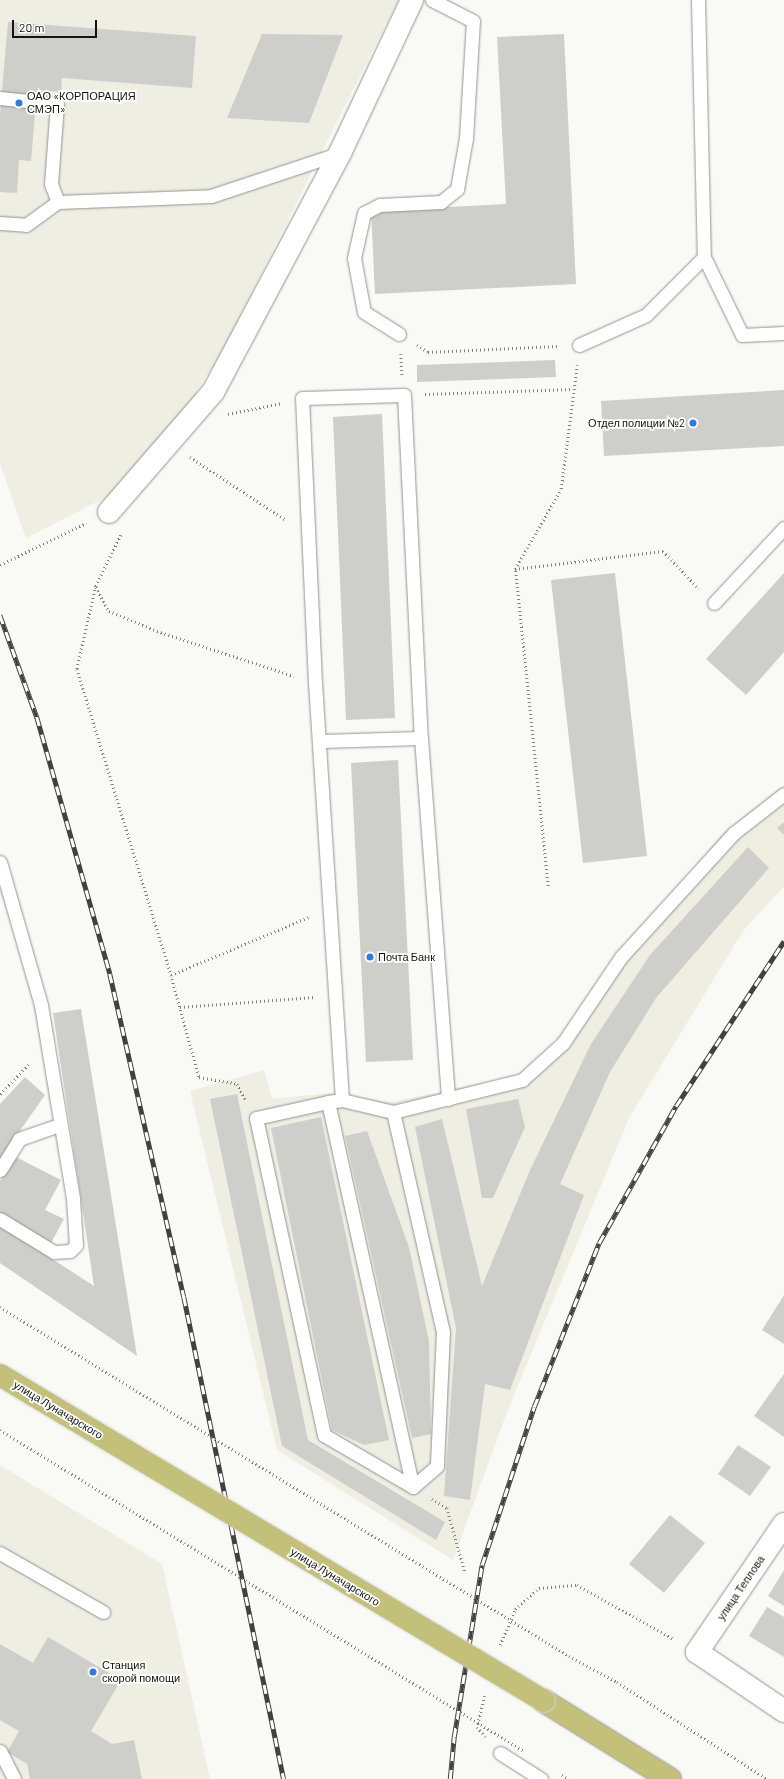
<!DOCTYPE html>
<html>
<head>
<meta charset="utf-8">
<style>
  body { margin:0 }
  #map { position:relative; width:784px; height:1779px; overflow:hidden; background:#f9f9f5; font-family:Barlow,sans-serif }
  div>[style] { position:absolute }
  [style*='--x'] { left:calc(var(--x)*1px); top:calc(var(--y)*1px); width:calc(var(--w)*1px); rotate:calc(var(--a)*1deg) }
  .built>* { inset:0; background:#eeeee3 }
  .building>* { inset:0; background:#cececb }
  .path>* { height:2.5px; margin-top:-1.25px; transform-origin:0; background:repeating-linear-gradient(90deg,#81817f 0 1px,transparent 0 4px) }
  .roads { filter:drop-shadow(0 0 1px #939390) drop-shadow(0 0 1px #939390) }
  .lane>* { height:13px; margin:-6.5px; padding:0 6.5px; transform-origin:6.5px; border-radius:6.5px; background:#fff }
  .street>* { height:22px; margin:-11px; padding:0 11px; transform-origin:11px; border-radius:11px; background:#fff }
  .primary>* { height:22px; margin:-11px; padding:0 11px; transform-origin:11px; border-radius:11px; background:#c3c07a }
  .rail>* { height:4.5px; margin-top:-2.25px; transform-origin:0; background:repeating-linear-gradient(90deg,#fffffe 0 9px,#41413f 0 18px); box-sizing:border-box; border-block:1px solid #41413f }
  .path-bridge>* { height:2.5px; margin-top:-1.25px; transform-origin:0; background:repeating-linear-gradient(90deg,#81817f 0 1px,transparent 0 4px) }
  .bridges { filter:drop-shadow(0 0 1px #d5d5d4) drop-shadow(0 0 1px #d5d5d4) }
  .primary-bridge>* { height:22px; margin:-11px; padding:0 11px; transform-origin:11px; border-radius:11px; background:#c3c07a }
  .dots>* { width:11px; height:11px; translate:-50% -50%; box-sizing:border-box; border:2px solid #fffffe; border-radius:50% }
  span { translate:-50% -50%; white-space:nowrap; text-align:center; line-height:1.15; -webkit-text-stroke:3.5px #fffffe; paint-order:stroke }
  .poi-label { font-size:11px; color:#131312 }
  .left { translate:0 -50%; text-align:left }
  .right { translate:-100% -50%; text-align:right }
  .street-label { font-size:11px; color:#131312 }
  .scale { position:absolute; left:12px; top:20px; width:85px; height:18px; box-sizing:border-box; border:2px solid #131312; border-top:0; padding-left:5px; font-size:12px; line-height:14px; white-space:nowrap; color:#131312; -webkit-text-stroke:3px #fffffe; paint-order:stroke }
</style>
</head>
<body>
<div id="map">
  <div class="built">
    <div style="clip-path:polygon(0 0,398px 0,224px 348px,140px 480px,26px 538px,0 463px)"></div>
    <div style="clip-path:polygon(784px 785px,784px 886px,743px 931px,629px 1118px,507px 1412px,453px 1560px,277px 1450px,190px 1091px,264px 1070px,272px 1099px,330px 1093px,391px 1102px,530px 1074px,723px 833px)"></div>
    <div style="clip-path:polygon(0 1465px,162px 1564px,210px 1779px,0 1779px)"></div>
  </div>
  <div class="building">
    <div style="clip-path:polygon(8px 22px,196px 36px,192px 88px,62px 78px,61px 92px,37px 90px,31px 161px,19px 160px,17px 193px,0 192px,0 114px)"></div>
    <div style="clip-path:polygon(262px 34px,343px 35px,309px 123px,227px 118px)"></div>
    <div style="clip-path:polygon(564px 34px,576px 284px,375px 294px,371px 211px,506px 204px,497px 37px)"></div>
    <div style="clip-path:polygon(555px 360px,556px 377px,417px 382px,417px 365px)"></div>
    <div style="clip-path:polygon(784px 390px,784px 446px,604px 456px,601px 401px)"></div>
    <div style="clip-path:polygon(382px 414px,395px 718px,346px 720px,333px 417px)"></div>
    <div style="clip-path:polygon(615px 573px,647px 856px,583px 863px,551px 580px)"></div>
    <div style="clip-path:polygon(784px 573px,784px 652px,746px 695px,706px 659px)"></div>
    <div style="clip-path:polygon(398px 760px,413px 1060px,366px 1062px,351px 763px)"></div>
    <div style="clip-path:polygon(784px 822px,784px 835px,777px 828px)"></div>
    <div style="clip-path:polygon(748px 847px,769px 868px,656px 998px,610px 1072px,560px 1184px,584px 1195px,510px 1390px,485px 1384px,470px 1500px,444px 1496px,456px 1328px,415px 1127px,442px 1119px,482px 1286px,530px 1170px,591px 1044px,650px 955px)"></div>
    <div style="clip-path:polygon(81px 1009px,137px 1356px,0 1263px,0 1225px,94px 1286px,53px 1013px)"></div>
    <div style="clip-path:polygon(25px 1077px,45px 1095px,0 1159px,0 1104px)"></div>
    <div style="clip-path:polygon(237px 1094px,308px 1440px,445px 1522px,436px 1540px,282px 1446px,210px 1099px)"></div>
    <div style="clip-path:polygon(518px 1099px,525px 1127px,493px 1198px,482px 1198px,466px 1109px)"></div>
    <div style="clip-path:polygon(321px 1117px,389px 1440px,364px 1445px,332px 1430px,271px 1128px)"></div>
    <div style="clip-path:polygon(367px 1131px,409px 1247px,429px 1341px,431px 1434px,412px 1438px,345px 1136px)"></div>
    <div style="clip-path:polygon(14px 1156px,61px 1180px,45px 1210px,64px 1219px,51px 1243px,0 1216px,0 1181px)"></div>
    <div style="clip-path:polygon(784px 1295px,784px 1344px,762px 1330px)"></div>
    <div style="clip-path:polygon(784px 1374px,784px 1437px,754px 1416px)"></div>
    <div style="clip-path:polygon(738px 1445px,771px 1467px,750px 1496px,718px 1474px)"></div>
    <div style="clip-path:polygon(670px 1515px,705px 1543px,664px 1593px,629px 1564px)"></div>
    <div style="clip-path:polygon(784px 1570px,784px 1606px,768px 1596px)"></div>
    <div style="clip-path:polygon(767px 1607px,784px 1617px,784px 1657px,749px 1636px)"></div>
    <div style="clip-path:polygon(48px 1637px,121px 1680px,91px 1731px,112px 1744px,134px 1740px,142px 1779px,30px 1779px,27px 1764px,7px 1752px,19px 1731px,0 1720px,0 1644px,33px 1663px)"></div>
  </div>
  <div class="path">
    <div style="--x:417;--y:345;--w:13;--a:32"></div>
    <div style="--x:428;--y:352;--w:130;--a:-2.6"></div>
    <div style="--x:401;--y:354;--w:21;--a:87"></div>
    <div style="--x:425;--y:394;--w:148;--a:-1.9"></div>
    <div style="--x:228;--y:414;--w:55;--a:-11.5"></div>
    <div style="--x:190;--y:457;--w:115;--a:33.3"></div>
    <div style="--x:121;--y:535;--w:57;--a:116.1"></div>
    <div style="--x:96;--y:586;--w:85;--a:102.9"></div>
    <div style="--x:77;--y:669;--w:320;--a:72.9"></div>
    <div style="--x:171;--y:975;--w:106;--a:74.6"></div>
    <div style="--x:199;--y:1077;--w:39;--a:10"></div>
    <div style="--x:237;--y:1084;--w:18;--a:61"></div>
    <div style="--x:0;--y:565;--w:96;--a:-26"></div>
    <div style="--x:515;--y:569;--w:149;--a:-6.9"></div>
    <div style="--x:663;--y:551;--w:52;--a:46.5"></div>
    <div style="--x:96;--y:587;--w:27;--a:62"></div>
    <div style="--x:109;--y:611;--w:52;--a:22.6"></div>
    <div style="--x:157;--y:631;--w:144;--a:18.2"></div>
    <div style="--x:548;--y:886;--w:319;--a:-95.9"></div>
    <div style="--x:515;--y:569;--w:92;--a:-60.1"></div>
    <div style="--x:561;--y:489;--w:125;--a:-82.6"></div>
    <div style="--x:171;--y:975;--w:150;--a:-22.8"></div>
    <div style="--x:180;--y:1007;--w:135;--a:-4.2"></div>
    <div style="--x:0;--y:1094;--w:42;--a:-46"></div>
    <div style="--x:432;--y:1499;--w:17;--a:31"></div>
    <div style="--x:447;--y:1508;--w:66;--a:74.3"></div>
    <div style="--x:500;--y:1645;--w:39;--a:-67"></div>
    <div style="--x:515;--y:1609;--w:32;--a:-41"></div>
    <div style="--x:539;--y:1588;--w:38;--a:-5"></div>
    <div style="--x:577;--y:1585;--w:111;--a:29.1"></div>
    <div style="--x:569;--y:1656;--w:55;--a:28.4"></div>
    <div style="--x:617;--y:1682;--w:179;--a:32.9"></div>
    <div style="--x:485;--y:1696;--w:32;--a:104"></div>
    <div style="--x:477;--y:1727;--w:13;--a:48"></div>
    <div style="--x:562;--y:1775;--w:8;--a:30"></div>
  </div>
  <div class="roads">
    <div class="lane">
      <div style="--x:698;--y:0;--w:257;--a:88.7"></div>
      <div style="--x:704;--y:257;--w:87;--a:64"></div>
      <div style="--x:742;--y:335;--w:42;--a:-2.7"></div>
      <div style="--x:0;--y:98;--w:57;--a:6"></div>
      <div style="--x:57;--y:104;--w:80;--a:94.3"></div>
      <div style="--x:51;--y:184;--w:19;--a:69"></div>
      <div style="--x:0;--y:223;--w:26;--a:4"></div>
      <div style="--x:26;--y:225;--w:39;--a:-36"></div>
      <div style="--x:58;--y:202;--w:153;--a:-2.2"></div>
      <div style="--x:211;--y:196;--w:136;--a:-18.4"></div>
      <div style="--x:399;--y:334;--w:41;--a:-147.8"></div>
      <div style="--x:364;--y:312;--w:55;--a:-100.5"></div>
      <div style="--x:354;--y:258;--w:46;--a:-77.5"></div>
      <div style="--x:364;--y:213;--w:18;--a:-27"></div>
      <div style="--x:380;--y:205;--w:61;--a:-2.8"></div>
      <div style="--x:441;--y:202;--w:21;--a:-39"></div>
      <div style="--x:457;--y:189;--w:52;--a:-80"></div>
      <div style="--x:466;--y:138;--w:117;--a:-86.6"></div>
      <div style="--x:473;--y:21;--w:46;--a:-152.9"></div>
      <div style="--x:579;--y:345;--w:73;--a:-24.1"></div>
      <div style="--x:646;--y:315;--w:82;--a:-45"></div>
      <div style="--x:714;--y:603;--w:103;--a:-47"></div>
      <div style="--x:320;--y:741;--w:101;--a:-1.7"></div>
      <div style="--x:0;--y:862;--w:149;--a:74"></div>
      <div style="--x:41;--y:1005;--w:197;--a:80.6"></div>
      <div style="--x:73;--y:1199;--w:46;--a:86.3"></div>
      <div style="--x:76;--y:1245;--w:8;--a:135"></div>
      <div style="--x:70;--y:1251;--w:16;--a:176"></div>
      <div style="--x:54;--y:1252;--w:63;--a:-148.6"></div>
      <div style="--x:342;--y:1100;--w:418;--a:-93.7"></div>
      <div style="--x:315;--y:683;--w:285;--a:-92.6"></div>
      <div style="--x:302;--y:398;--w:102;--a:-1.7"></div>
      <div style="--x:404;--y:395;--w:343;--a:87.2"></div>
      <div style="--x:421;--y:738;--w:362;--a:85.7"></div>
      <div style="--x:328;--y:1102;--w:394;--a:77.6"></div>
      <div style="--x:413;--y:1487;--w:103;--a:-149.7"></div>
      <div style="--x:324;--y:1435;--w:324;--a:-102.1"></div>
      <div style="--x:256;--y:1118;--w:74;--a:-12.5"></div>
      <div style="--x:328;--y:1102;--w:14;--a:-8"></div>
      <div style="--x:342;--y:1100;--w:52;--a:13.2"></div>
      <div style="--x:393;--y:1112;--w:133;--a:-13.9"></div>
      <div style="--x:522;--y:1080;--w:55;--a:-42.1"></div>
      <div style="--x:563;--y:1043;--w:104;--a:-56"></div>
      <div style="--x:621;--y:957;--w:168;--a:-47.7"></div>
      <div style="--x:734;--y:833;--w:63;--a:-38"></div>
      <div style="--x:393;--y:1112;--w:226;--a:77.2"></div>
      <div style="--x:443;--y:1332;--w:134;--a:92.6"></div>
      <div style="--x:437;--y:1466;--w:32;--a:139"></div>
      <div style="--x:0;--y:1170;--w:36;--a:-58"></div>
      <div style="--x:19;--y:1139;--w:42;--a:-19.3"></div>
      <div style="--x:0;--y:1553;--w:119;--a:29.8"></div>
      <div style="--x:0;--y:1751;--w:31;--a:63"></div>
      <div style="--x:500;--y:1753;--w:49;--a:32.4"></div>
    </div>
    <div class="street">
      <div style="--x:109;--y:512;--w:159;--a:-49.1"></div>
      <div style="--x:213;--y:392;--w:271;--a:-62"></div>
      <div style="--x:340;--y:153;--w:169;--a:-64.8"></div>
      <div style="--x:784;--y:1524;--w:155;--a:124.2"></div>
      <div style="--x:697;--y:1652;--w:105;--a:34.1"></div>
    </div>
    <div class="primary">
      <div style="--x:544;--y:1701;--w:148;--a:31.8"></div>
    </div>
  </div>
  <div class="rail">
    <div style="--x:0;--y:615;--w:109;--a:70.1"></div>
    <div style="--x:37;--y:717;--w:267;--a:74.1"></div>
    <div style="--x:110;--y:974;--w:331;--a:77.1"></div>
    <div style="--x:184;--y:1297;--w:492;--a:78.3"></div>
    <div style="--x:450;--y:1779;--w:42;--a:-84.6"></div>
    <div style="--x:454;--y:1737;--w:174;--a:-80.8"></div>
    <div style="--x:482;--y:1565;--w:166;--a:-71.8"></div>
    <div style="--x:534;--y:1407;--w:176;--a:-68.4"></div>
    <div style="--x:599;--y:1243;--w:157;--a:-60.7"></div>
    <div style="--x:676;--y:1106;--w:197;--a:-56.8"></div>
  </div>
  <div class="path-bridge">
    <div style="--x:0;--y:1307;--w:668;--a:31.52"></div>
    <div style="--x:0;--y:1430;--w:615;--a:31.49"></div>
  </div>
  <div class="bridges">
    <div class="primary-bridge">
      <div style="--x:0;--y:1375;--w:634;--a:30.93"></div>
    </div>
  </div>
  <div class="dots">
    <div style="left:19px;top:103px;background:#2b7ce7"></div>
    <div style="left:693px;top:423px;background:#2b7ce7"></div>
    <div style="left:370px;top:957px;background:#2b7ce7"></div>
    <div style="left:93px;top:1672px;background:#2b7ce7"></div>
  </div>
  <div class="poi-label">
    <span class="left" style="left:27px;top:103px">ОАО «КОРПОРАЦИЯ<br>СМЭП»</span>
    <span class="right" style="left:685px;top:423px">Отдел полиции №2</span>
    <span class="left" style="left:378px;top:957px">Почта Банк</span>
    <span class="left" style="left:102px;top:1672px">Станция<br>скорой помощи</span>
  </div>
  <div class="street-label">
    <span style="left:58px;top:1410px;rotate:31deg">улица Луначарского</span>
    <span style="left:335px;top:1577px;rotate:31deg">улица Луначарского</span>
    <span style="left:741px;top:1588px;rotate:-56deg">улица Теплова</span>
  </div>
  <div class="scale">20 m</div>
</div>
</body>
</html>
